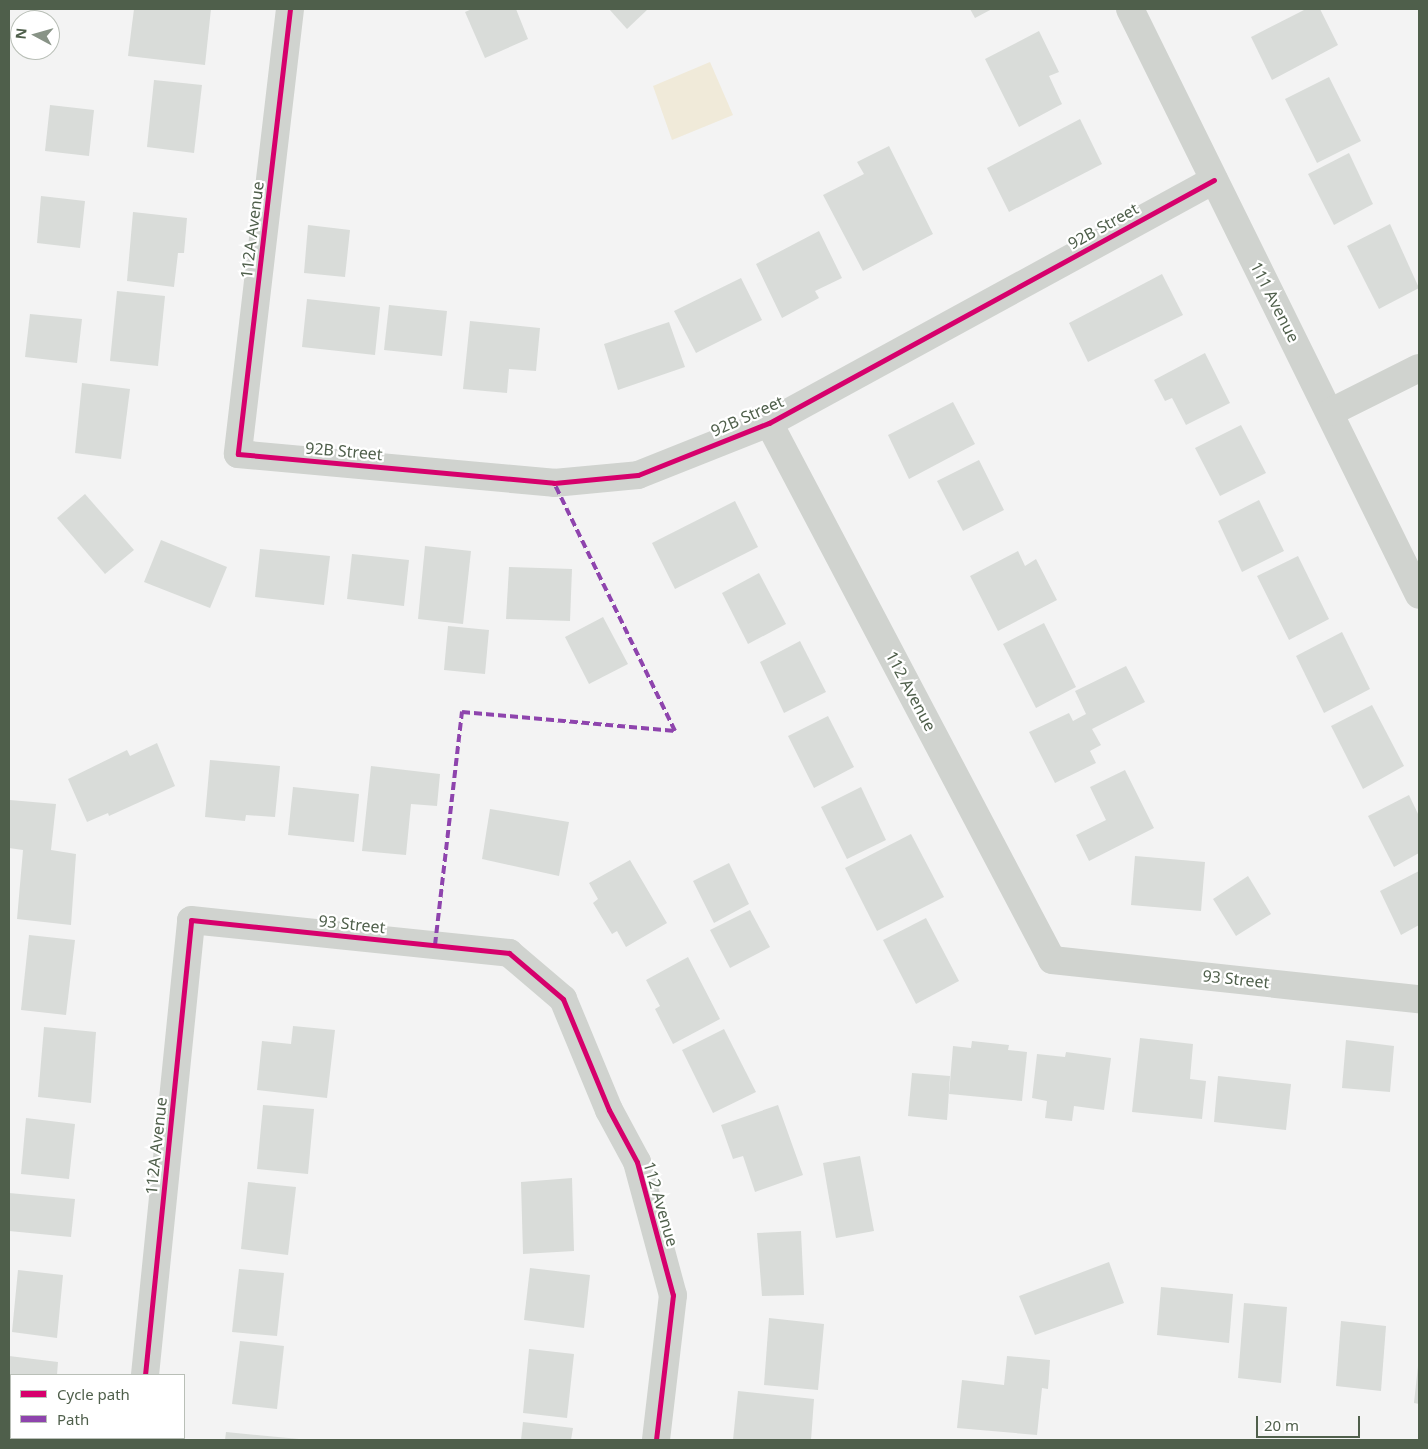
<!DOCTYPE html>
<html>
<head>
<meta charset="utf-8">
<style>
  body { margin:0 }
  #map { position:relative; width:1428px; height:1449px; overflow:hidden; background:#f3f3f3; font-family:"Noto Sans",sans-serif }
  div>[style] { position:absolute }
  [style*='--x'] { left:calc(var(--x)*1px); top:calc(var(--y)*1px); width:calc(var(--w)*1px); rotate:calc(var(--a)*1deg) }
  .green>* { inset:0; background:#f0ead9 }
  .building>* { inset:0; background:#d9dcd9 }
  .minor>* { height:28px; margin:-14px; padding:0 14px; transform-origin:14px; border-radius:14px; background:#d0d3cf }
  .tertiary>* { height:28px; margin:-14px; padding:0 14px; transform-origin:14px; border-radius:14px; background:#d0d3cf }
  .quiet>* { height:4px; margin-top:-2px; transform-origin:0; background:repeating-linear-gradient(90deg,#8e44ad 0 8px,transparent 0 12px) }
  .cycleway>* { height:5px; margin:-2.5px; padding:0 2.5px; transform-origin:2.5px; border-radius:2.5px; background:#d6006c }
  span { translate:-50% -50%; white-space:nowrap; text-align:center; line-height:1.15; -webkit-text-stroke:4.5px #fff; paint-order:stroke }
  .street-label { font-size:16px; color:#4f5f4b }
  .frame { position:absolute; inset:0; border:10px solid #4f5f4b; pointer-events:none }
  .legend { position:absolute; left:10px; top:1374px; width:175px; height:65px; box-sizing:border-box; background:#fff; border:1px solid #b9bfb7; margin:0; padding:6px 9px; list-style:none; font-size:15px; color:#4f5f4b }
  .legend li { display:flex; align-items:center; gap:10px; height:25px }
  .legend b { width:25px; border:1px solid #b9bfb7 }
  .north { position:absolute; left:10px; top:10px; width:50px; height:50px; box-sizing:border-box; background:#fff; border:1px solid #b9bfb7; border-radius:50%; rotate:276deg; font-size:14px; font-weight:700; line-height:20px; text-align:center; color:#4f5f4b }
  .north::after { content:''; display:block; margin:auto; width:18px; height:22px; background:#889386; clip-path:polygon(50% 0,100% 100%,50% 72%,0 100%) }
  .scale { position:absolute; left:1256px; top:1416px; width:104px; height:22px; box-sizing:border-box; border:2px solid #4f5f4b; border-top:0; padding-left:6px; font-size:15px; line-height:18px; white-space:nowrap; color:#4f5f4b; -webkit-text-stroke:4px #fff; paint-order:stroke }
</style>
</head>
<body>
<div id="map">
  <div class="green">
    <div style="clip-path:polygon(710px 62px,733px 115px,672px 140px,653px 86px)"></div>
  </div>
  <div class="building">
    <div style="clip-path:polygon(134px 9px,211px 9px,205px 65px,128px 56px)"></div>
    <div style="clip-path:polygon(472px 9px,516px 9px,528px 39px,485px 58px,465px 12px)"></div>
    <div style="clip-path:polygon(609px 9px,648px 9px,627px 29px)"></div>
    <div style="clip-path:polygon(970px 9px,992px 9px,975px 18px)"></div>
    <div style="clip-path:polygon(1306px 9px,1320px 9px,1338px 45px,1272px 80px,1251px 37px)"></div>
    <div style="clip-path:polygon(1039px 31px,1059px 72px,1049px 76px,1062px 104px,1019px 127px,985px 59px)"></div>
    <div style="clip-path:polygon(1329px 77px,1361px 141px,1317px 163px,1285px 99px)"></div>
    <div style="clip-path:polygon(154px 80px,202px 85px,194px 153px,147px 147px)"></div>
    <div style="clip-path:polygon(50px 105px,94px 110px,89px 156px,45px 151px)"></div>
    <div style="clip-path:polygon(1080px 119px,1102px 164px,1009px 212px,987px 168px)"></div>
    <div style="clip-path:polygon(889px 146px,933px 234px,863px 271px,823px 195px,864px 174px,857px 162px)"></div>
    <div style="clip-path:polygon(1349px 153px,1373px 204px,1334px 225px,1308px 174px)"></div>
    <div style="clip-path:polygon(41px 196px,85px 201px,80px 248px,37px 243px)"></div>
    <div style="clip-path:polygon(133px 212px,187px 218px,184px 253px,178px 253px,174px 287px,127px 281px)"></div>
    <div style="clip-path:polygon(1390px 224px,1419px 288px,1379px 309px,1347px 246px)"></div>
    <div style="clip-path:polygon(308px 225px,350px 230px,345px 277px,304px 273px)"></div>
    <div style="clip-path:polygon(819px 231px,842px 278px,815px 291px,819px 298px,782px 318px,756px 264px)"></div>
    <div style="clip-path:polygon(1162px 274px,1183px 315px,1088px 362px,1069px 323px)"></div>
    <div style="clip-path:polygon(741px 278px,762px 320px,696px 353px,674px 311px)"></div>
    <div style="clip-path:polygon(117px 291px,165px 296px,158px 366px,110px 361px)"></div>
    <div style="clip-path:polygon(307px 299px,380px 307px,375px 355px,302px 347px)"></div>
    <div style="clip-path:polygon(389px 305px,447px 311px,442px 356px,384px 350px)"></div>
    <div style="clip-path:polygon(30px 314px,82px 319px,77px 363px,25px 357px)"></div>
    <div style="clip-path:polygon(470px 321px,540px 328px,536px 371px,509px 369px,507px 393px,463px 389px)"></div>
    <div style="clip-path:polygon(669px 322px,685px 367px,618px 390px,604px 344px)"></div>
    <div style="clip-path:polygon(1205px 353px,1230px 403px,1186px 425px,1172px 398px,1165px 401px,1154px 380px)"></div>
    <div style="clip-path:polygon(82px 383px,130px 389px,121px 459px,75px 453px)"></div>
    <div style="clip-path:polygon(953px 402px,975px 444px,909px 479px,888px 435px)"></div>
    <div style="clip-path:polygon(1241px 425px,1266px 473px,1220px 496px,1195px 448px)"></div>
    <div style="clip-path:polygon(979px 460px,1004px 510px,963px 531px,937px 481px)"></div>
    <div style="clip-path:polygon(85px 494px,134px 550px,105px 574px,57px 518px)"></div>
    <div style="clip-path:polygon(1259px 500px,1284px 551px,1242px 572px,1218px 521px)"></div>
    <div style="clip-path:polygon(735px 501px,758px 547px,675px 589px,652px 543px)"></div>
    <div style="clip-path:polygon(161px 540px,227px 567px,210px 608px,144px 582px)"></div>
    <div style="clip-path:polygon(425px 546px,471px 551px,463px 624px,418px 619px)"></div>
    <div style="clip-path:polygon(260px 549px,330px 556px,324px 605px,255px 597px)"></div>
    <div style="clip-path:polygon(1018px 551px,1025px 566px,1036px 559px,1057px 600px,998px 631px,970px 576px)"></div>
    <div style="clip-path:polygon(352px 554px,409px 560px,404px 606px,347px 599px)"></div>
    <div style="clip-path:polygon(1298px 556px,1329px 619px,1289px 640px,1257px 576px)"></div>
    <div style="clip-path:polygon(509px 567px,572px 569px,570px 621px,506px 619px)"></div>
    <div style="clip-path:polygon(759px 573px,786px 624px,748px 644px,722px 593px)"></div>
    <div style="clip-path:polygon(603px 617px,628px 664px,589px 684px,565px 637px)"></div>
    <div style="clip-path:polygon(1044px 623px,1076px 687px,1036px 708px,1003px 644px)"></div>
    <div style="clip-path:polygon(448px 626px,489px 630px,485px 674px,444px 670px)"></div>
    <div style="clip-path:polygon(1342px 632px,1370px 689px,1324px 713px,1296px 656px)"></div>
    <div style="clip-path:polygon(800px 641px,826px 692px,784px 713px,760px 662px)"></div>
    <div style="clip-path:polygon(1126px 666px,1145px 702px,1092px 729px,1101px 745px,1090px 751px,1096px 763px,1055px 783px,1029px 732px,1069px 713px,1073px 721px,1086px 714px,1075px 691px)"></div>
    <div style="clip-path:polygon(1372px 705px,1404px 766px,1363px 789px,1331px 726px)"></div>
    <div style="clip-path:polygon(828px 716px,854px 767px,814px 788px,788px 736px)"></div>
    <div style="clip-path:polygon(157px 743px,175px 786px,109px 816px,108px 813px,87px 822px,68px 779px,127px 750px,130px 756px)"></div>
    <div style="clip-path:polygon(210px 760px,280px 766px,275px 817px,246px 815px,245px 821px,205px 817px)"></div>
    <div style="clip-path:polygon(371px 766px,440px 774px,437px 806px,411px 804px,406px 855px,362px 851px)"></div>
    <div style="clip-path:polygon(1125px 770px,1154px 828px,1089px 861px,1076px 835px,1106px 820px,1090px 787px)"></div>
    <div style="clip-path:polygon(293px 787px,359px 794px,354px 842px,288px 835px)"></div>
    <div style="clip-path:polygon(861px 787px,886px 840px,847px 859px,821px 807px)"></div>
    <div style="clip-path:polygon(1409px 795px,1419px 816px,1419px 853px,1394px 867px,1368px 816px)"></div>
    <div style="clip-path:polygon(10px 800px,56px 804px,51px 850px,76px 854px,71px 925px,17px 919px,23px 850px,9px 848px)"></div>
    <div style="clip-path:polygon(490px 809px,569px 822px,559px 876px,482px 859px)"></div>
    <div style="clip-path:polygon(911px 834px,944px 897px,877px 931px,845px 868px)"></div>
    <div style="clip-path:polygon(1135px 856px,1205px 862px,1201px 911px,1131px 905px)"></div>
    <div style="clip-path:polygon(630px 860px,667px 923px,626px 947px,617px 931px,612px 934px,593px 903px,598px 899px,589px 883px)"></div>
    <div style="clip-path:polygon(729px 863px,749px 904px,714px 923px,693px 881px)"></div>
    <div style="clip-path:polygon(1419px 871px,1419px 925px,1401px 935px,1380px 891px)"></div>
    <div style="clip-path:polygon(1248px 876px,1271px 914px,1236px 936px,1213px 899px)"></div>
    <div style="clip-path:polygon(750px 910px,770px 947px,730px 968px,710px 930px)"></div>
    <div style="clip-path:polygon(926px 918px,959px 981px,916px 1004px,883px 940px)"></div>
    <div style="clip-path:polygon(29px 935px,75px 940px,66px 1015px,21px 1010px)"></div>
    <div style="clip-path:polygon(688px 957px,720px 1019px,673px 1044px,655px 1009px,660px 1006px,646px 980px)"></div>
    <div style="clip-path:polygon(293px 1026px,335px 1030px,327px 1098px,257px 1090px,262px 1041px,291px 1044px)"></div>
    <div style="clip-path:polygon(44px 1027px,96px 1032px,91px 1103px,38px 1097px)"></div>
    <div style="clip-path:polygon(724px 1029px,756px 1092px,713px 1113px,682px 1050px)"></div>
    <div style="clip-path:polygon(1140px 1038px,1193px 1044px,1190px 1079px,1206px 1081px,1202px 1119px,1132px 1112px)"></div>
    <div style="clip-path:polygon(1346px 1040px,1394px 1046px,1390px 1092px,1342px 1088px)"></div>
    <div style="clip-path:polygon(972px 1041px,1009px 1045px,1008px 1050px,1027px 1052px,1022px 1101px,949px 1094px,953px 1046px,971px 1048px)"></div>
    <div style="clip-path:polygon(1066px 1052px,1111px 1058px,1104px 1110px,1074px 1106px,1072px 1121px,1045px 1118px,1047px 1101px,1032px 1098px,1037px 1054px,1065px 1057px)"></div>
    <div style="clip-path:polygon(912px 1073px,950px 1076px,947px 1120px,908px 1116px)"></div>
    <div style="clip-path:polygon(1218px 1076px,1291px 1084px,1286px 1130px,1214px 1122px)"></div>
    <div style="clip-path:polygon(263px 1105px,314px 1109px,308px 1174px,257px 1169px)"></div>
    <div style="clip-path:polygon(778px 1105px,803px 1175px,755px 1192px,743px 1156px,733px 1159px,721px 1125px)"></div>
    <div style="clip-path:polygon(26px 1118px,75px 1124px,69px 1179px,21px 1174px)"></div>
    <div style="clip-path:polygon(860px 1156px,874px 1231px,836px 1238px,823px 1163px)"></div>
    <div style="clip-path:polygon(572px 1178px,574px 1251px,523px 1254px,521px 1182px)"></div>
    <div style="clip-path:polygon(248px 1182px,296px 1187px,288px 1255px,241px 1249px)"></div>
    <div style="clip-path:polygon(9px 1193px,75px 1199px,71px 1237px,9px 1231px)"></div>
    <div style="clip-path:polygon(801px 1231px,804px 1295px,762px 1296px,757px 1233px)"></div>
    <div style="clip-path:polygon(1109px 1262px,1124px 1303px,1035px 1335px,1019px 1296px)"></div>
    <div style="clip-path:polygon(530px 1268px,590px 1275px,584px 1328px,524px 1320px)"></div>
    <div style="clip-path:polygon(239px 1269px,284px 1273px,277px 1336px,232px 1332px)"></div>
    <div style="clip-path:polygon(18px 1270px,63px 1275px,57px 1338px,12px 1332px)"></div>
    <div style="clip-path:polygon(1161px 1287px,1233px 1294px,1229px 1343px,1157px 1335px)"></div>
    <div style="clip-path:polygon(1244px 1303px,1287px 1307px,1281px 1383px,1238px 1378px)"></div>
    <div style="clip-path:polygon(769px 1318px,824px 1324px,818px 1390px,764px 1385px)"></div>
    <div style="clip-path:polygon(1341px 1321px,1386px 1326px,1381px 1391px,1336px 1386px)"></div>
    <div style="clip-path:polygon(240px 1341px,284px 1346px,277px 1409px,232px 1404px)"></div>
    <div style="clip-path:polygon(529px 1349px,574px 1354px,567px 1418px,523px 1413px)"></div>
    <div style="clip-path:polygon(9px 1356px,58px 1362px,57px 1375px,11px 1375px,11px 1426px)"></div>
    <div style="clip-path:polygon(1007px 1356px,1050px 1360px,1048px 1389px,1042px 1388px,1037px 1435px,957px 1428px,962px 1380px,1004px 1385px)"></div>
    <div style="clip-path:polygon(1418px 1366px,1419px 1366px,1419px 1404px,1414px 1403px)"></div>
    <div style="clip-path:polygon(738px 1391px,814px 1399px,811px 1440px,733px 1440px)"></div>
    <div style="clip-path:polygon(523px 1422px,573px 1428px,571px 1440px,521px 1440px)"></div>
    <div style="clip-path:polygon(226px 1432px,299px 1439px,299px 1440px,225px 1440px)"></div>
  </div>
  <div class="minor">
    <div style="--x:290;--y:9;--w:448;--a:96.7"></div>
    <div style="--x:238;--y:454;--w:317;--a:5.2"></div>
    <div style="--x:554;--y:483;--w:84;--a:-5.4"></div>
    <div style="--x:638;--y:475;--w:141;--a:-21.7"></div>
    <div style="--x:769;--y:423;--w:507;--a:-28.64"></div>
    <div style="--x:769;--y:423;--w:607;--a:62.21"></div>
    <div style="--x:1052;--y:960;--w:369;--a:6.1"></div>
    <div style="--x:145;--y:1375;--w:457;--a:-84.2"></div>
    <div style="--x:191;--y:920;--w:320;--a:5.9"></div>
    <div style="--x:509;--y:953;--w:71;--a:40.4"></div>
    <div style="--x:563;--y:999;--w:120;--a:67.5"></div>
    <div style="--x:609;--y:1110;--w:59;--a:61.7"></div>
    <div style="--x:637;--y:1162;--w:138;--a:74.9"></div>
    <div style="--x:673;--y:1295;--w:146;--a:96.7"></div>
    <div style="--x:138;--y:1440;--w:2;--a:-63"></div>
  </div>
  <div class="tertiary">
    <div style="--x:1130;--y:9;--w:653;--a:63.75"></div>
    <div style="--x:1331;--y:412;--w:98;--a:-26.6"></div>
  </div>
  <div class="quiet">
    <div style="--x:435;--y:945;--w:235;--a:-83.4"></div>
    <div style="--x:462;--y:712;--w:214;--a:5.1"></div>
    <div style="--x:675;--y:731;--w:276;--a:-116"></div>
  </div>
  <div class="cycleway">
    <div style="--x:290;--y:9;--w:448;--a:96.7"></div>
    <div style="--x:238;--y:454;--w:317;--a:5.2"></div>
    <div style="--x:554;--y:483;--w:84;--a:-5.4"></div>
    <div style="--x:638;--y:475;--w:141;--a:-21.7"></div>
    <div style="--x:769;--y:423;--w:507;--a:-28.64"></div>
    <div style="--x:145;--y:1375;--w:457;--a:-84.2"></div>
    <div style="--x:191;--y:920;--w:320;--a:5.9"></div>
    <div style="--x:509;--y:953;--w:71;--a:40.4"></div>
    <div style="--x:563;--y:999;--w:120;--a:67.5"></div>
    <div style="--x:609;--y:1110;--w:59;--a:61.7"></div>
    <div style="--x:637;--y:1162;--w:138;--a:74.9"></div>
    <div style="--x:673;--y:1295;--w:146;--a:96.7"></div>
  </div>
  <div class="street-label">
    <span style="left:1103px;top:226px;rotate:-29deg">92B Street</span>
    <span style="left:252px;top:230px;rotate:-83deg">112A Avenue</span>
    <span style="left:1275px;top:302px;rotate:63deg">111 Avenue</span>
    <span style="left:747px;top:416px;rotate:-24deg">92B Street</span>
    <span style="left:344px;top:451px;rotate:5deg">92B Street</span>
    <span style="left:911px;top:691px;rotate:62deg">112 Avenue</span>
    <span style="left:352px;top:924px;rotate:6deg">93 Street</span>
    <span style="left:1236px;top:979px;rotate:6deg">93 Street</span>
    <span style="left:156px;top:1146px;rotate:-84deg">112A Avenue</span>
    <span style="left:661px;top:1204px;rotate:74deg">112 Avenue</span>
  </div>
  <div class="frame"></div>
  <ul class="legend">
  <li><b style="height:6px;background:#d6006c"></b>Cycle path</li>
  <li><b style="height:6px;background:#8e44ad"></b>Path</li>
  </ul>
  <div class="north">N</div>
  <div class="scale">20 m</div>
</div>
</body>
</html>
